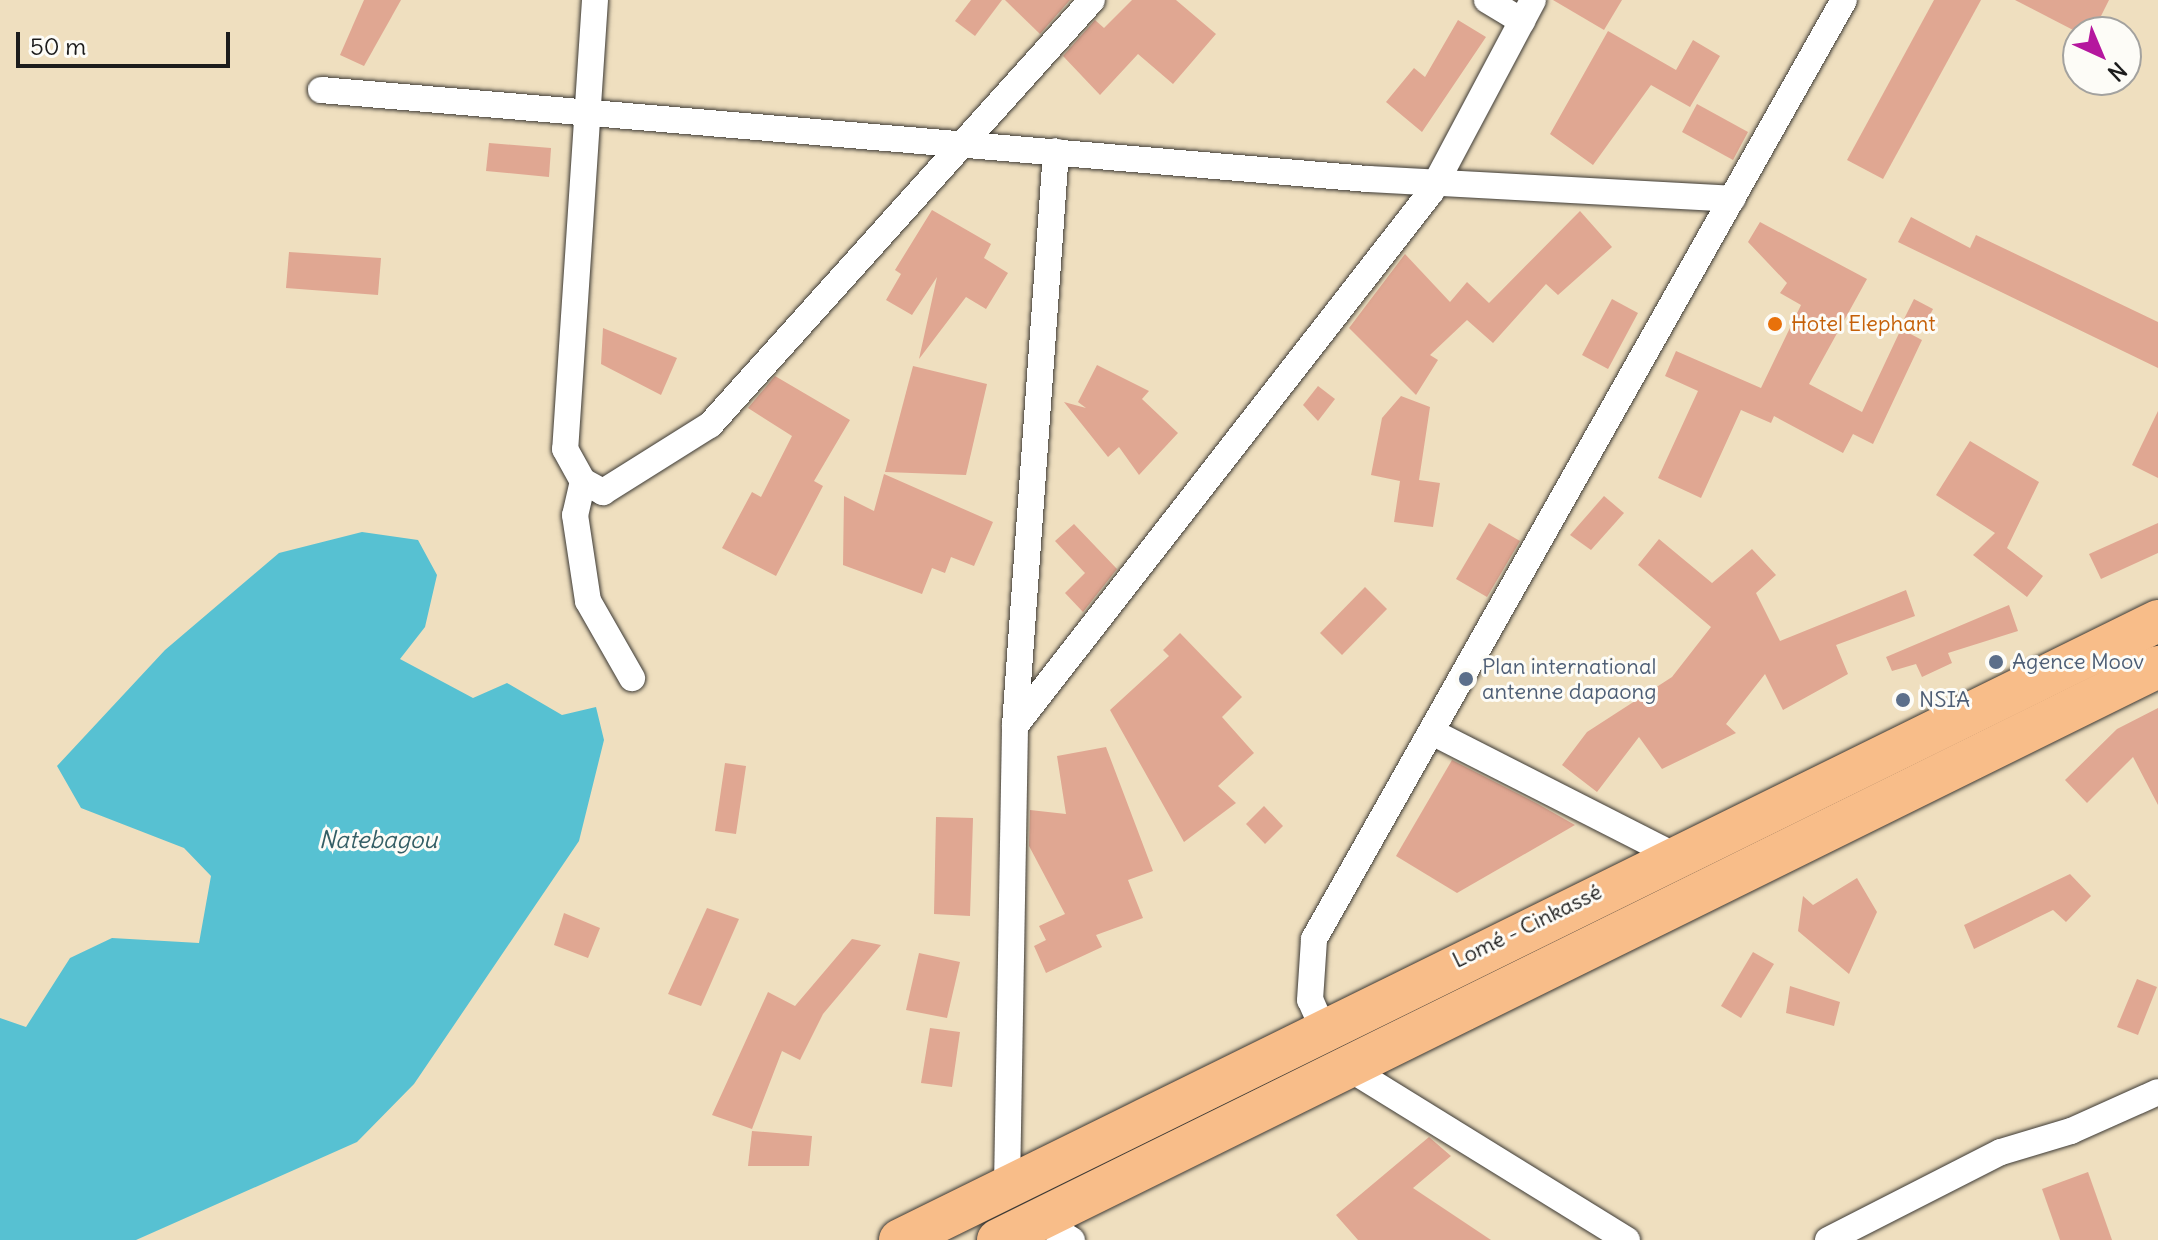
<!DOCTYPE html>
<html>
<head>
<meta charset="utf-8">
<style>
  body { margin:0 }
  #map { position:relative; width:2158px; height:1240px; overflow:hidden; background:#efdfbf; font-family:Delius,sans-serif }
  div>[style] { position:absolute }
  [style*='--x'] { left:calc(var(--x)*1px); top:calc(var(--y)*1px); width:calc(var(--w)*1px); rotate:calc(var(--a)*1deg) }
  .water>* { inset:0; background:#57c1d2 }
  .building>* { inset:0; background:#e0a792 }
  .roads { filter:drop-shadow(0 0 2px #3c3934) drop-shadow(0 0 2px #3c3934) }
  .minor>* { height:26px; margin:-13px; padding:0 13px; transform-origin:13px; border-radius:13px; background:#fff }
  .trunk>* { height:42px; margin:-21px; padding:0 21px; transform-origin:21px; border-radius:21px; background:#f8bd89 }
  .dots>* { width:22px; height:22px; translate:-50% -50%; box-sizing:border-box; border:4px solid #fdfcf7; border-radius:50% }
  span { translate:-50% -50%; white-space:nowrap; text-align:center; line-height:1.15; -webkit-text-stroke:6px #fdfcf7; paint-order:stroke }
  .food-label { font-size:22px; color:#c56008 }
  .left { translate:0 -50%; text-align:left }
  .service-label { font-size:22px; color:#4e5e75 }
  .street-label { font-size:22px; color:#1c1c1c }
  .water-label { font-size:24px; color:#345e65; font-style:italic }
  .north { position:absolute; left:2062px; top:16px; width:80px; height:80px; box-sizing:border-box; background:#fdfcf7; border:2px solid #a3a29f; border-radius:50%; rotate:136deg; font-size:22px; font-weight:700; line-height:32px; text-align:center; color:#1c1c1c }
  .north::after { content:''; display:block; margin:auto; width:28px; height:36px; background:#b5179e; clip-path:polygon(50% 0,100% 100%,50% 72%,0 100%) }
  .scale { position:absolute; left:16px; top:32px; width:214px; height:36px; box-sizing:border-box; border:4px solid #1c1c1c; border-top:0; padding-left:10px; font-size:24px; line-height:28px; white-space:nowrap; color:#1c1c1c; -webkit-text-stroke:6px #fdfcf7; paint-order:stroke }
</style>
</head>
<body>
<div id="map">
  <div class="water">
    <div style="clip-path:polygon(362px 532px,418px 540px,437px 575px,425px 627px,400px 659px,473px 698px,507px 683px,562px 715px,596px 707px,604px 740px,579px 841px,414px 1084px,357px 1142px,136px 1240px,0 1240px,0 1018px,26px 1027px,70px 958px,112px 938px,199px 943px,211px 876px,184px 848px,81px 808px,57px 766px,165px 650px,279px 553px)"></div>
  </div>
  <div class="building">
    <div style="clip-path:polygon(364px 0,401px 0,364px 66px,340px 55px)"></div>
    <div style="clip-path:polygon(971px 0,1002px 0,975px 36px,955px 21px)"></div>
    <div style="clip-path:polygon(1005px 0,1070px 0,1040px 34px)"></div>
    <div style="clip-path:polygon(1132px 0,1176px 0,1216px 34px,1173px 84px,1138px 54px,1100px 95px,1063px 56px,1095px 20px,1104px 28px)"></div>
    <div style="clip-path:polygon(1553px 0,1622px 0,1604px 30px)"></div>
    <div style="clip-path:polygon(1934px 0,1981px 0,1883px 179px,1847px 160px)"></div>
    <div style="clip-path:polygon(2015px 0,2109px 0,2093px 32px,2077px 32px)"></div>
    <div style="clip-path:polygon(1458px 20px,1486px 37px,1422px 132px,1386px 102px,1414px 68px,1425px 77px)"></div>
    <div style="clip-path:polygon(1608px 31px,1676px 70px,1693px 40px,1720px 56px,1690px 107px,1651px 85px,1593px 165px,1550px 134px)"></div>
    <div style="clip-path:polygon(1697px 104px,1748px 132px,1733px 160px,1682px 132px)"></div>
    <div style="clip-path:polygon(489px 143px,551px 148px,549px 177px,486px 171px)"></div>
    <div style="clip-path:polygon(932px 210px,991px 244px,984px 258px,1008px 273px,986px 309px,966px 297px,919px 359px,937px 277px,912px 315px,886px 300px,901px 274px,895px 270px)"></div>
    <div style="clip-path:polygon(1580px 211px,1612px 247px,1558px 295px,1546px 284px,1493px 343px,1467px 320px,1430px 355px,1438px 360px,1416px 395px,1349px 328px,1405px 254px,1450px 302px,1467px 282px,1489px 303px)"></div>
    <div style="clip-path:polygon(1911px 217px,1970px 248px,1976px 235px,2158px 322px,2158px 368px,1898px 242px)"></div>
    <div style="clip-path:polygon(1760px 222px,1867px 279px,1809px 384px,1862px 412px,1901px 329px,1922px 340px,1873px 444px,1853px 434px,1843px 453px,1774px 416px,1771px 423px,1741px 410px,1701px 498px,1658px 478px,1698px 391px,1665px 376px,1676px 351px,1761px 388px,1801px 305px,1780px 293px,1787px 283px,1748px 242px)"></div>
    <div style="clip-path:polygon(289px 252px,381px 258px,378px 295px,286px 288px)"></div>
    <div style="clip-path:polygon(1612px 299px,1638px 313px,1608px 369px,1582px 355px)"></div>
    <div style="clip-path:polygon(1914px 299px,1933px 309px,1923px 328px,1904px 319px)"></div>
    <div style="clip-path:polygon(603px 328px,677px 358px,661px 395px,601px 364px)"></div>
    <div style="clip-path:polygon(1097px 365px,1149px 391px,1142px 399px,1178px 433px,1139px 475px,1119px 447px,1108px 457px,1064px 402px,1086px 408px,1078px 402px)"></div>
    <div style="clip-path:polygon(913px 366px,987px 384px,966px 475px,885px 472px)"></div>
    <div style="clip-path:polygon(775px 376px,850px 420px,814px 481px,823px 486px,776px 576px,722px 548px,752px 492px,761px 497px,792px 436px,748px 408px)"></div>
    <div style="clip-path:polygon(1318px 386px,1335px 399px,1318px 421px,1303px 405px)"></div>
    <div style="clip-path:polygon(1401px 396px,1430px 407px,1419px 480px,1440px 483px,1433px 527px,1394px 522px,1400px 481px,1371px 475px,1382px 418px)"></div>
    <div style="clip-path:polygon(2158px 411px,2158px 478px,2132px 465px)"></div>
    <div style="clip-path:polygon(1970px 441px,2039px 482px,2007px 548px,2043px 576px,2027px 597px,1973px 555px,1995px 533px,1936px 495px)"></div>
    <div style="clip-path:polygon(884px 474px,993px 522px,974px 566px,951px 557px,945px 573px,932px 568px,922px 594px,843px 565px,844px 496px,874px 511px)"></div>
    <div style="clip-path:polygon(1604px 496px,1624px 513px,1591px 550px,1570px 535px)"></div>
    <div style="clip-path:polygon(1489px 523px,1520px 541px,1487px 597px,1456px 579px)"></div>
    <div style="clip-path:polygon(2158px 523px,2158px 553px,2101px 579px,2089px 554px)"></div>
    <div style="clip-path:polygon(1074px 524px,1117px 569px,1083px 612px,1065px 593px,1085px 573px,1055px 541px)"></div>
    <div style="clip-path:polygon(1659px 539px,1712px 583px,1752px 549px,1776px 575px,1756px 593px,1780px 641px,1906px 590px,1915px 616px,1836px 645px,1848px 674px,1783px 710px,1765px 674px,1726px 724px,1736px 733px,1662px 769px,1639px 737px,1597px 792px,1562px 765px,1587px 732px,1672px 677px,1711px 627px,1638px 565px)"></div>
    <div style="clip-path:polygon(1365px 587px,1387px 609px,1342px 655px,1320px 633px)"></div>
    <div style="clip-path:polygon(2009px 605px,2018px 631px,1948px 653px,1952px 663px,1922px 677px,1916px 664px,1892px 671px,1886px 657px)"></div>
    <div style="clip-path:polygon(1180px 633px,1242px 697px,1222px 717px,1254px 753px,1218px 786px,1236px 803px,1184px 842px,1110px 710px,1169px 656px,1163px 650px)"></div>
    <div style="clip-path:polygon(2158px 708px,2158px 805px,2133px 757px,2087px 803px,2065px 780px,2117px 729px)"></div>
    <div style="clip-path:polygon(1106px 747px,1153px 871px,1128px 880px,1143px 918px,1096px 935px,1102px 947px,1046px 973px,1034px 946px,1046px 940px,1039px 926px,1065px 914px,1029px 846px,1030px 810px,1066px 814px,1057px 756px)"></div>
    <div style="clip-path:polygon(1452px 760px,1538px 804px,1575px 825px,1457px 893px,1396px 856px)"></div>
    <div style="clip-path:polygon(725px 763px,746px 766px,736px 834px,715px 831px)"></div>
    <div style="clip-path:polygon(1264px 806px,1283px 826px,1265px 844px,1246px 824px)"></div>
    <div style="clip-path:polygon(936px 817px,973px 818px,970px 916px,934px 914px)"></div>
    <div style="clip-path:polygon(2070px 874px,2091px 896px,2066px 922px,2053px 910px,1974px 949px,1964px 925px)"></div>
    <div style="clip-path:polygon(1857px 878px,1877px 912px,1849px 974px,1798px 931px,1803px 896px,1813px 905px)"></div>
    <div style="clip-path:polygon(707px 908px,739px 919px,701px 1006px,668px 994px)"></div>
    <div style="clip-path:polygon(564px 913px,600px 928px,588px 958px,554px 945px)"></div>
    <div style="clip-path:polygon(852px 939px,881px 945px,823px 1014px,800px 1060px,782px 1051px,752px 1129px,712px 1115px,768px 992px,795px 1006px)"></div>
    <div style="clip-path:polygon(1753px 952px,1774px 964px,1741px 1018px,1721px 1006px)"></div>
    <div style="clip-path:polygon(919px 953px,960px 962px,947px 1018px,906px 1010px)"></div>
    <div style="clip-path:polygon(2137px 979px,2157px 987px,2138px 1035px,2117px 1027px)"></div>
    <div style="clip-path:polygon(1790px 986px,1840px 1002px,1834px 1026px,1786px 1013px)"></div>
    <div style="clip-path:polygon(930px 1028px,960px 1032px,952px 1087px,921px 1083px)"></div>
    <div style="clip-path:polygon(752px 1131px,812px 1136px,809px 1166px,748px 1166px)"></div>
    <div style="clip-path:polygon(1429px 1137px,1451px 1156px,1413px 1188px,1491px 1240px,1358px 1240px,1336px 1215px)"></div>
    <div style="clip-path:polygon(2088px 1172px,2112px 1240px,2060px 1240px,2042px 1189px)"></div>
  </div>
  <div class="roads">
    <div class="minor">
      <div style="--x:595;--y:0;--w:450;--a:93.8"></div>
      <div style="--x:565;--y:449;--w:37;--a:61"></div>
      <div style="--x:583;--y:481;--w:23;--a:29"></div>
      <div style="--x:603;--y:492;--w:126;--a:-32.1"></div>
      <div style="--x:710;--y:425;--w:571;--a:-48.05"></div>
      <div style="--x:1487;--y:0;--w:41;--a:31"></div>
      <div style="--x:321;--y:90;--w:1051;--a:4.86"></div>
      <div style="--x:1368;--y:179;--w:365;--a:3.1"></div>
      <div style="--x:583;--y:481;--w:35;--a:103"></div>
      <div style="--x:575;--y:515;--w:87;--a:81.4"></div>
      <div style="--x:588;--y:601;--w:89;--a:60.3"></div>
      <div style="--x:1015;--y:726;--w:677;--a:-52.08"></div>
      <div style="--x:1431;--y:192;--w:217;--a:-62"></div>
      <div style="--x:1432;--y:732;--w:271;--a:27"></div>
      <div style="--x:1325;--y:1033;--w:36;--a:-114"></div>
      <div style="--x:1310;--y:1000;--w:61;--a:-86.2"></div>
      <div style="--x:1314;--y:939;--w:1078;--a:-60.56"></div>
      <div style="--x:1347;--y:1067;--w:329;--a:31.7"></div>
      <div style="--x:1007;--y:1186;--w:460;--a:-89"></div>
      <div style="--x:1015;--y:726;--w:576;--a:-85.92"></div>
      <div style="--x:1038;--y:1219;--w:40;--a:32"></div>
      <div style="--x:1828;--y:1240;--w:194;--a:-27"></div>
      <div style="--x:2001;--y:1152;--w:73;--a:-16.7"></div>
      <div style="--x:2071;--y:1131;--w:95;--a:-24.1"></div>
    </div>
    <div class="trunk">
      <div style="--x:900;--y:1240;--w:1402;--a:-26.2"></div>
      <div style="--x:998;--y:1240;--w:1294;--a:-26.29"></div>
    </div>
  </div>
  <div class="dots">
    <div style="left:1775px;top:324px;background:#e8710a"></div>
    <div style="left:1996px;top:662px;background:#5c6f8a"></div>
    <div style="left:1466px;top:679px;background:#5c6f8a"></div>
    <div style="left:1903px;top:700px;background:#5c6f8a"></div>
  </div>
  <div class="food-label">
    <span class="left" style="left:1791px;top:324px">Hotel Elephant</span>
  </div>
  <div class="service-label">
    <span class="left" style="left:2012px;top:662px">Agence Moov</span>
    <span class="left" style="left:1482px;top:679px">Plan international<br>antenne dapaong</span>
    <span class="left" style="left:1919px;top:700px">NSIA</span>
  </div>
  <div class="street-label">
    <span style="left:1527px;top:926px;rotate:-26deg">Lomé - Cinkassé</span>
  </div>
  <div class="water-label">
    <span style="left:378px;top:840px">Natebagou</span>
  </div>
  <div class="north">N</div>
  <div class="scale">50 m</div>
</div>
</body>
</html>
